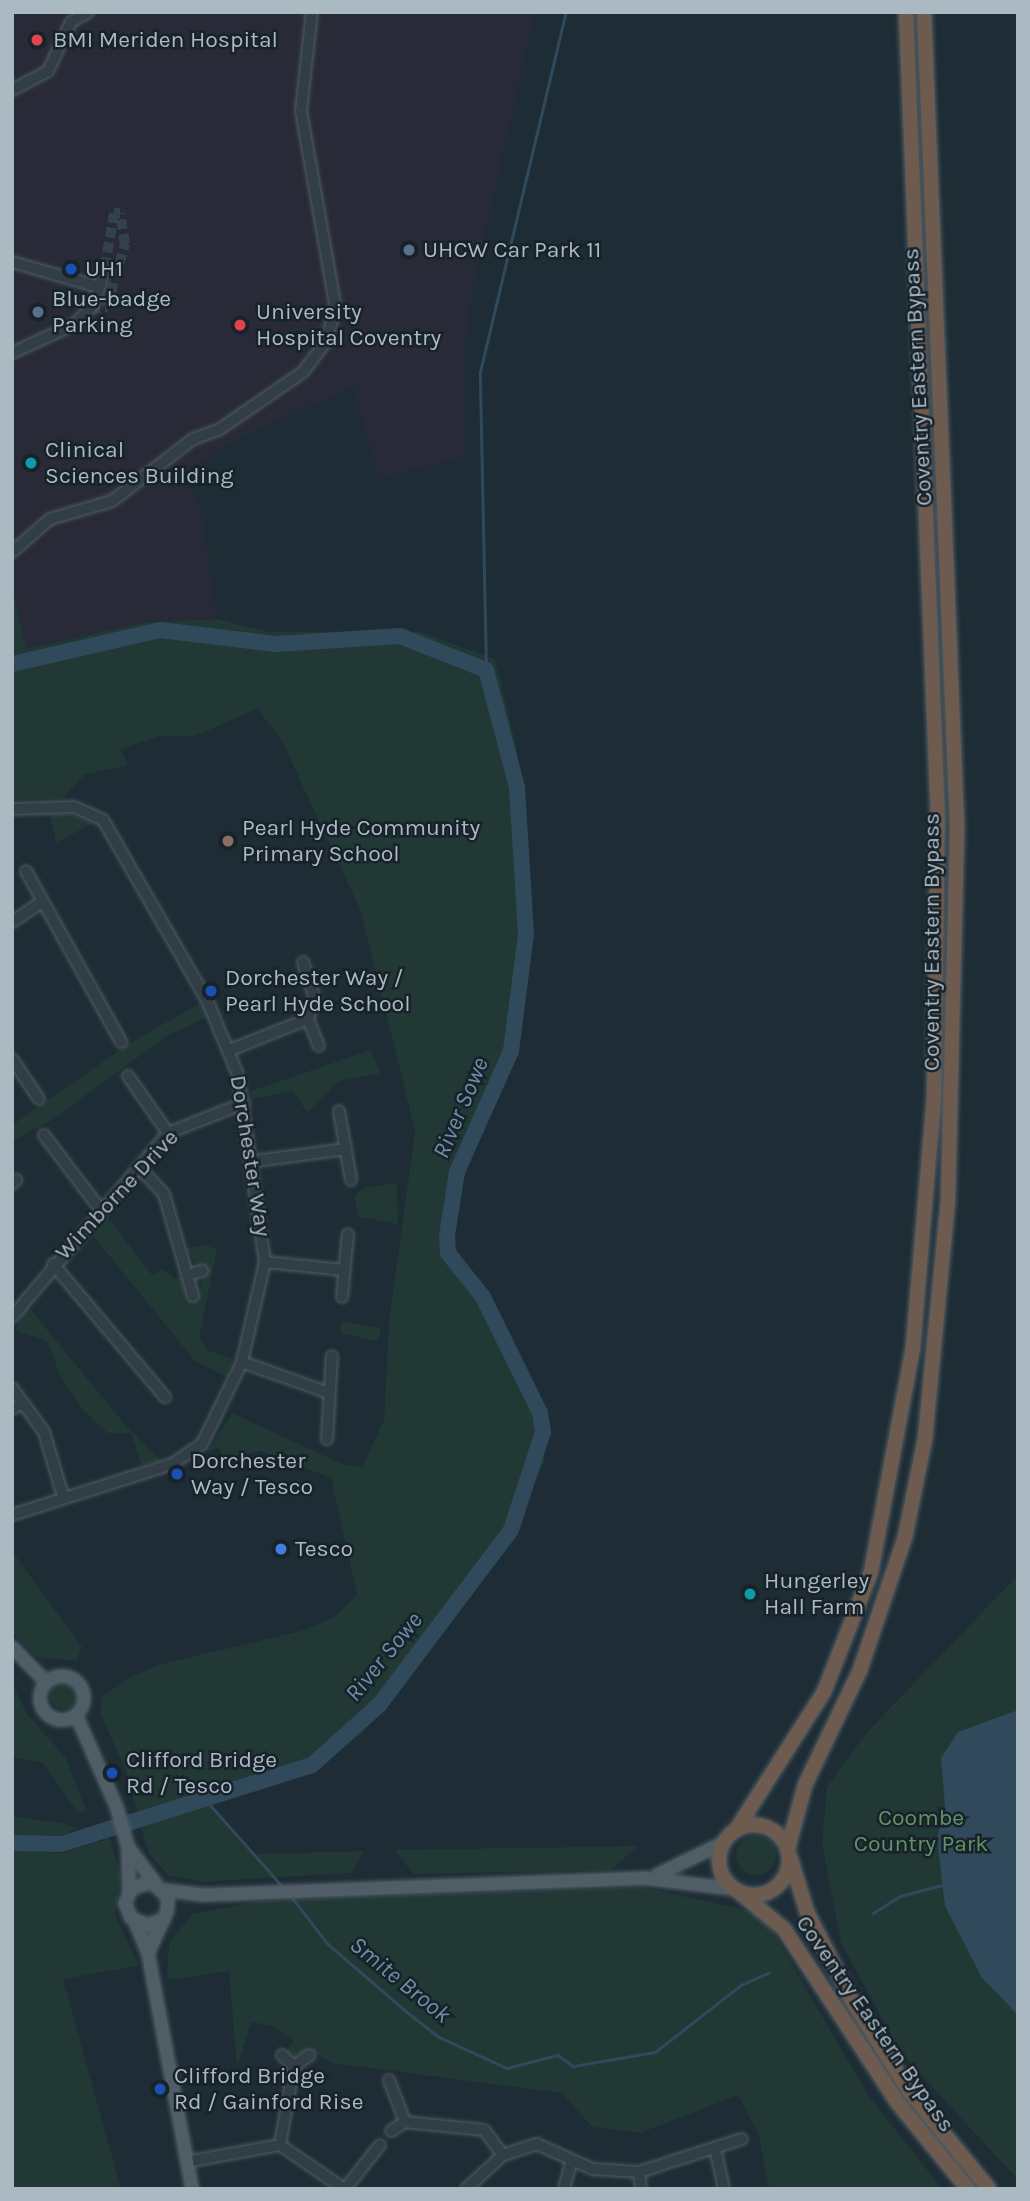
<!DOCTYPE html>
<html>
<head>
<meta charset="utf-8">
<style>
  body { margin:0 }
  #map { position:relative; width:1030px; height:2201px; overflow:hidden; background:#1e2c35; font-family:Karla,sans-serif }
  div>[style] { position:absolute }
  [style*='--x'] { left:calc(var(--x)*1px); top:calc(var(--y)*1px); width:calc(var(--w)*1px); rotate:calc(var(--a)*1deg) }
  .medical>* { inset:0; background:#292a37 }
  .green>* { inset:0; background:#213835 }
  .round { border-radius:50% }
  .water>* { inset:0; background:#304a5b }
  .stream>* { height:2.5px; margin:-1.25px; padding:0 1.25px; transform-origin:1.25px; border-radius:1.25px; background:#304a5b }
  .river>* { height:16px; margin:-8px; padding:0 8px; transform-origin:8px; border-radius:8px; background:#304a5b }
  .minor-tunnel>* { height:10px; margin-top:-5px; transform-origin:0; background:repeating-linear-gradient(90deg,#33414a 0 10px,transparent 0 15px) }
  .roads { filter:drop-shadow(0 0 2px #4f5c64) drop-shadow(0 0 2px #4f5c64) }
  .minor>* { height:10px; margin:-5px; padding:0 5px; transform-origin:5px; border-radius:5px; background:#323e46 }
  .major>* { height:12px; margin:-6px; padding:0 6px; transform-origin:6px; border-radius:6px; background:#4f5d66 }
  .major>.ring { margin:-6px; padding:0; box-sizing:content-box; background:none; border:12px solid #4f5d66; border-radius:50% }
  .highway>* { height:14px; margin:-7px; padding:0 7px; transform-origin:7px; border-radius:7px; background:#6c5b4e }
  .highway>.ring { margin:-7px; padding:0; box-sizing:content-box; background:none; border:14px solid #6c5b4e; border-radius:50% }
  .dots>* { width:19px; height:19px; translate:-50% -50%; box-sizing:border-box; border:4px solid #17222a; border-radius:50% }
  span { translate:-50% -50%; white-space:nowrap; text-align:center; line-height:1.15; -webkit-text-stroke:5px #17222a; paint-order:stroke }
  .poi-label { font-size:23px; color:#abb9c3 }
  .left { translate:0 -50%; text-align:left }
  .street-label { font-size:23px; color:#abb9c3 }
  .park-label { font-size:23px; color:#639365 }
  .water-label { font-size:24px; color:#6b91a8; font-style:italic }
  .frame { position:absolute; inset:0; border:14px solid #abb9c3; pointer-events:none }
</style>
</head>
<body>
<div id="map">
  <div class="medical">
    <div style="clip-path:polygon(12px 12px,535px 12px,473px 287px,463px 363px,465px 456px,379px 479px,354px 387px,242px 436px,182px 474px,201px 509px,217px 619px,141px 623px,12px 652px)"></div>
  </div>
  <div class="green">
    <div style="clip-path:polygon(12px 587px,26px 649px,141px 623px,217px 619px,267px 632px,420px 632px,495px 659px,517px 750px,534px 936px,516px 1050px,462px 1177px,451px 1220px,453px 1246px,477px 1278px,544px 1408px,544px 1463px,495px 1561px,362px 1734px,296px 1775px,206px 1800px,253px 1854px,364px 1851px,351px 1873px,202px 1882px,168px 1875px,149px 1854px,125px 1768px,100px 1713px,102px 1697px,126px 1679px,159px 1665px,304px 1630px,335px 1617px,357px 1594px,331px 1478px,261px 1451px,225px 1459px,218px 1447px,207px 1453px,232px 1413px,342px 1464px,362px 1467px,384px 1420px,389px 1322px,415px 1131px,361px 911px,281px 739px,257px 709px,195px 736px,159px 736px,120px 749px,128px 765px,84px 775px,62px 799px,12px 799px)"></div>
    <div style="clip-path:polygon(67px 814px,93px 823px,56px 843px,50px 815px)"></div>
    <div style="clip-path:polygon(201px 1003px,208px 1017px,168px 1035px,52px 1120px,12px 1141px,12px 1125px,133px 1041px)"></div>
    <div style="clip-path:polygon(371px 1050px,380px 1073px,340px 1081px,307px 1112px,293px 1091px,253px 1099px,251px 1091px)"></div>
    <div style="clip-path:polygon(397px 1183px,398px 1224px,358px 1217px,355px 1196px,363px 1188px)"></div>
    <div style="clip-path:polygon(105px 1214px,152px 1275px,163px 1269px,175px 1279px,181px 1276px,188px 1297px,198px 1294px,205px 1276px,186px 1249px,206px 1245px,217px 1250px,199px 1338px,207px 1350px,233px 1359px,227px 1377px,195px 1361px,90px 1232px)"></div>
    <div style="clip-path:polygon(27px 1305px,127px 1427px,161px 1461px,141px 1465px,131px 1433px,108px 1433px,83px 1410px,60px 1376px,48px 1342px,15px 1330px)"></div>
    <div style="clip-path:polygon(342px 1321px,381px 1328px,378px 1341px,340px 1333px)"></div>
    <div style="clip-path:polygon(12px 1551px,82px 1647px,76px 1661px,37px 1657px,12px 1633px)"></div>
    <div style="clip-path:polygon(1018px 1575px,1018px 2180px,901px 2053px,841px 1943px,822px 1843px,827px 1787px,867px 1732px)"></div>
    <div class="round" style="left:50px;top:1681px;width:28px;height:28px"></div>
    <div style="clip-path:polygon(12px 1683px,27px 1714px,66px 1758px,86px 1810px,78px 1813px,43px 1763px,12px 1757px)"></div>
    <div style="clip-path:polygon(12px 1816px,61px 1823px,79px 1828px,51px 1840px,12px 1838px)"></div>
    <div class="round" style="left:736px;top:1835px;width:40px;height:40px"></div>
    <div style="clip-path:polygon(110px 1838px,121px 1877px,115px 1915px,139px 1966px,63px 1979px,121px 2189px,12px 2189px,12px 1849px,63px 1853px)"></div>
    <div style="clip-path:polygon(638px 1846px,611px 1870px,413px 1874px,395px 1850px)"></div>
    <div style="clip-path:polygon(642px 1887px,750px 1911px,771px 1928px,868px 2095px,942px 2189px,769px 2189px,759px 2136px,738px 2095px,640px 2133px,592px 2127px,562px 2093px,332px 2063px,312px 2051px,296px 2056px,287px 2050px,293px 2041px,274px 2026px,251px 2022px,237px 2068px,229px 1971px,167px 1980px,169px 1942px,193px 1914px,260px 1901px)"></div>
  </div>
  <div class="water">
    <div style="clip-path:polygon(1018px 1710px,1018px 2015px,982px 1978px,945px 1906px,937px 1838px,945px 1806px,941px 1758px,958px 1732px)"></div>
  </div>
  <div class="stream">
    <div style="--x:486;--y:670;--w:298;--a:-91.2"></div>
    <div style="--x:480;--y:372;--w:370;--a:-76.6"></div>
    <div style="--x:206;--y:1800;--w:115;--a:48.5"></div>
    <div style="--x:291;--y:1896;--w:61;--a:52.4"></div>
    <div style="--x:328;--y:1944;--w:104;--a:40.7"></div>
    <div style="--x:407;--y:2012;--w:41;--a:38"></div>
    <div style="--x:439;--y:2037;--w:75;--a:24.5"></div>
    <div style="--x:507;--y:2068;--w:53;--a:-14.3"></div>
    <div style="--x:558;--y:2055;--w:19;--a:36"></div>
    <div style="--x:573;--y:2066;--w:83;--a:-9.7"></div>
    <div style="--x:655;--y:2052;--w:109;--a:-37.9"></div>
    <div style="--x:741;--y:1985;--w:30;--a:-24"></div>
    <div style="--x:873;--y:1913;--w:32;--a:-32"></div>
    <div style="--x:900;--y:1896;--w:43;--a:-14.7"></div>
  </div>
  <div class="river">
    <div style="--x:12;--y:664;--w:152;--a:-12.9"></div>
    <div style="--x:160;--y:630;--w:117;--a:6.9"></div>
    <div style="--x:276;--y:644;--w:124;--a:-3.7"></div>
    <div style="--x:400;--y:636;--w:92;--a:21.6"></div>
    <div style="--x:486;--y:670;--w:121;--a:75.2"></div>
    <div style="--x:517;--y:787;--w:147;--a:86.5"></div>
    <div style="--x:526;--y:934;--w:118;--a:97.3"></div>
    <div style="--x:511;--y:1051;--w:133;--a:114.1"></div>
    <div style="--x:457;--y:1172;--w:64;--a:99"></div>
    <div style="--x:447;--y:1235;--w:18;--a:87"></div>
    <div style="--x:448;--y:1253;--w:56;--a:51.5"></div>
    <div style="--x:483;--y:1297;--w:129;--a:63.8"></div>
    <div style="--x:540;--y:1413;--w:19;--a:81"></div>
    <div style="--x:543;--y:1432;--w:103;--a:108.1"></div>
    <div style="--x:511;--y:1530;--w:218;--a:127"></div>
    <div style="--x:380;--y:1704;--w:91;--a:138.1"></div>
    <div style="--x:312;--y:1765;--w:263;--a:162.5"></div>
    <div style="--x:61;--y:1844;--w:49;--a:-178.8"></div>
  </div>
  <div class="minor-tunnel">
    <div style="--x:90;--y:309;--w:17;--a:-7"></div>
    <div style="--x:107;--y:307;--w:66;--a:-74.1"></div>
    <div style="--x:125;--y:244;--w:31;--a:-99"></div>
    <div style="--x:120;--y:213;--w:6;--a:180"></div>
    <div style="--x:114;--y:213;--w:60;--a:99.6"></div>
  </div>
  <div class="roads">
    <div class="minor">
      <div style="--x:12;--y:90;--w:41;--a:-27.8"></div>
      <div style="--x:48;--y:71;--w:54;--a:-64.9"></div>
      <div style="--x:71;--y:22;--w:20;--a:-30"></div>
      <div style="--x:12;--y:262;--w:91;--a:16"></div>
      <div style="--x:12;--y:353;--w:69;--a:-24.7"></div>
      <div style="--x:75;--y:324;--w:28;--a:-46"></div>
      <div style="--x:94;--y:304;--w:34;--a:-73"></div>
      <div style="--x:12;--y:552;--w:50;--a:-41"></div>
      <div style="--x:50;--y:519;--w:65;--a:-16.2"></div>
      <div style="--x:112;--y:501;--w:102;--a:-37.4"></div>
      <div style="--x:193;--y:439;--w:29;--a:-20"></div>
      <div style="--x:220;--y:429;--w:101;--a:-34.5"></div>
      <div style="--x:303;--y:372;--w:36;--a:-53"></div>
      <div style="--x:325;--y:343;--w:36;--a:-72"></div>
      <div style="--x:336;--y:309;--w:201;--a:-100"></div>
      <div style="--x:301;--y:111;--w:100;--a:-83.7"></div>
      <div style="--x:12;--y:809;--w:62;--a:-1.8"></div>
      <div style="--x:74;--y:807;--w:32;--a:24"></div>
      <div style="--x:103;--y:820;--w:208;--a:60"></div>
      <div style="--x:207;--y:1000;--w:81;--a:67.5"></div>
      <div style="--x:238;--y:1075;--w:189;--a:81.8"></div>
      <div style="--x:265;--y:1262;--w:103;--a:103"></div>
      <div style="--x:242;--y:1362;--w:91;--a:116"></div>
      <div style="--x:202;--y:1444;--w:36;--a:146"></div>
      <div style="--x:172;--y:1464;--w:168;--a:162.3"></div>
      <div style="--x:26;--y:871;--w:196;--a:60.9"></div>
      <div style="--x:12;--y:922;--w:37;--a:-34"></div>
      <div style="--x:308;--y:1019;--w:29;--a:68"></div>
      <div style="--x:230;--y:1050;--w:84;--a:-21.7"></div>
      <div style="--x:308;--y:1019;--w:21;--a:-71"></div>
      <div style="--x:315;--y:999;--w:39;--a:-108"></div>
      <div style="--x:12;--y:1059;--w:48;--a:56"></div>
      <div style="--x:128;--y:1076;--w:70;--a:54.9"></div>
      <div style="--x:339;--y:1111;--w:70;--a:80.1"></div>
      <div style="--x:44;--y:1135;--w:93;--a:52.9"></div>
      <div style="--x:255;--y:1161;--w:92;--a:-7.5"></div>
      <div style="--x:139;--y:1167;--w:37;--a:47"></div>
      <div style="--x:164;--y:1194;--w:106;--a:74.1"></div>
      <div style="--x:12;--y:1184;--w:6;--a:-45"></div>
      <div style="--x:265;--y:1262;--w:79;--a:5.8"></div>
      <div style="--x:53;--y:1264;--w:174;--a:49.9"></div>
      <div style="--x:187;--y:1275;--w:16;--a:-15"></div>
      <div style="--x:342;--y:1297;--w:63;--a:-84.6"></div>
      <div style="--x:12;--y:1317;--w:241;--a:-49.7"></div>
      <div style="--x:168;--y:1133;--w:82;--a:-21.5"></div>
      <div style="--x:242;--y:1362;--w:92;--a:19.6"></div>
      <div style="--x:12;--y:1388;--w:54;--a:54"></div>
      <div style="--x:44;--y:1432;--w:67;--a:73.5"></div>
      <div style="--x:12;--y:1409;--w:12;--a:-31"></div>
      <div style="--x:327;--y:1439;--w:83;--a:-86.6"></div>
      <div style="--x:282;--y:2055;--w:16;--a:43"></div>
      <div style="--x:389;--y:2080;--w:45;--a:69.1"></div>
      <div style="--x:405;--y:2122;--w:79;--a:5.8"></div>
      <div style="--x:484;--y:2130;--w:31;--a:53"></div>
      <div style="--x:391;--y:2131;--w:17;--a:-33"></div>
      <div style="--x:280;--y:2145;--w:80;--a:-80"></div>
      <div style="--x:294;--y:2066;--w:19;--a:-35"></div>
      <div style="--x:715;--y:2148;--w:42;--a:77.6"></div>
      <div style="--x:186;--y:2162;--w:96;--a:-10.3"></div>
      <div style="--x:280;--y:2145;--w:78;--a:34.5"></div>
      <div style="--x:639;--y:2172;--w:17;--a:83"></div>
      <div style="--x:345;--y:2189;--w:56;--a:-51.5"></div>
      <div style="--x:466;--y:2189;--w:50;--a:-42.6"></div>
      <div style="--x:503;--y:2155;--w:36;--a:-18"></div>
      <div style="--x:537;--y:2144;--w:60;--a:24.4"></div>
      <div style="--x:592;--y:2169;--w:47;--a:3.7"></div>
      <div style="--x:639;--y:2172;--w:108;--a:-17.8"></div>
      <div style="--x:564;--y:2189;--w:30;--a:-75"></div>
    </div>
    <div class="major">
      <div style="--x:12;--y:1647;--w:49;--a:45.8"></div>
      <div class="ring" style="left:40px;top:1676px;width:32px;height:32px"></div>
      <div style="--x:76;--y:1715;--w:102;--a:66.2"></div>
      <div style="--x:117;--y:1808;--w:41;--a:74.2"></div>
      <div style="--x:128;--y:1847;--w:44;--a:88.7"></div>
      <div style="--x:128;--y:1847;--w:46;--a:52.9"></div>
      <div style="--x:657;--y:1875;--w:73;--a:-25.9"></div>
      <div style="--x:164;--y:1890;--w:40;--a:7.1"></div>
      <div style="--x:204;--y:1895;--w:439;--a:-2.2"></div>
      <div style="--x:643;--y:1878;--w:92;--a:6.9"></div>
      <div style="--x:135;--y:1922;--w:34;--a:67"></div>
      <div style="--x:148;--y:1953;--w:240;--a:79.4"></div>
      <div style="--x:148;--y:1953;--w:45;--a:-65.1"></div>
      <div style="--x:167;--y:1912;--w:14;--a:-86"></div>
      <div style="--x:168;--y:1898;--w:23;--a:-135"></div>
      <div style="--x:152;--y:1882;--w:21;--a:163"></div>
      <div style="--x:132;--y:1888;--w:17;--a:115"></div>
      <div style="--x:125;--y:1903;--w:16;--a:68"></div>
      <div style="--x:131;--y:1918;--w:18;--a:22"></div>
      <div style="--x:148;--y:1925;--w:16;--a:-22"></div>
    </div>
    <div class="highway">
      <div class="ring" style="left:719px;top:1825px;width:56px;height:56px"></div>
      <div style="--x:736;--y:1830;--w:164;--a:-57.5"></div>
      <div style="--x:824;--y:1692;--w:129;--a:-68.6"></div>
      <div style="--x:871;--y:1572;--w:229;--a:-79.4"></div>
      <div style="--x:913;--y:1347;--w:253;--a:-85.2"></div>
      <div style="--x:934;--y:1095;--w:276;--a:-89.2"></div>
      <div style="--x:938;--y:819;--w:808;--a:-92.27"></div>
      <div style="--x:788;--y:1848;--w:65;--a:-74.9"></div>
      <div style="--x:805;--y:1785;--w:127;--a:-64.4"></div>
      <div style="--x:860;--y:1670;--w:140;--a:-71.3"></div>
      <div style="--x:905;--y:1537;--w:100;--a:-78.5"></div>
      <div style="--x:925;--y:1439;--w:241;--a:-84.5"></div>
      <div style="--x:948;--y:1199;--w:374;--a:-88.6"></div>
      <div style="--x:957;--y:825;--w:814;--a:-92.32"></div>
      <div style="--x:790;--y:1857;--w:58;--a:72.8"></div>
      <div style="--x:807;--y:1912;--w:97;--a:63.2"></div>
      <div style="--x:851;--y:1999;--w:110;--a:57.6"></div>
      <div style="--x:910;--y:2092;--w:125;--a:50.8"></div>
      <div style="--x:739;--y:1892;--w:58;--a:39.4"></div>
      <div style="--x:784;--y:1929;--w:207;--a:56.8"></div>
      <div style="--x:897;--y:2102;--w:112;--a:50.8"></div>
    </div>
  </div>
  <div class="dots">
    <div style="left:37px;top:40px;background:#e0444e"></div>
    <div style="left:409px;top:250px;background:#5c6f8a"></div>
    <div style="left:71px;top:269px;background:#1a4fb4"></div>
    <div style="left:38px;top:312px;background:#5c6f8a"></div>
    <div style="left:240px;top:325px;background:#e0444e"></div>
    <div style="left:31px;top:463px;background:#0f9aa8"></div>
    <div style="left:228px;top:841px;background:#8d6e63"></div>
    <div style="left:211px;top:991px;background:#1a4fb4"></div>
    <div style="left:177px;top:1474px;background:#1a4fb4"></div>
    <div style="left:281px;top:1549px;background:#3f7fe0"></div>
    <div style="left:750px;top:1594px;background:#0f9aa8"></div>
    <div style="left:112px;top:1773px;background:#1a4fb4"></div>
    <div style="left:160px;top:2089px;background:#1a4fb4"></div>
  </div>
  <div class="poi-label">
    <span class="left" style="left:53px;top:40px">BMI Meriden Hospital</span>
    <span class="left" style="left:423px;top:250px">UHCW Car Park 11</span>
    <span class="left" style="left:85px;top:269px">UH1</span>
    <span class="left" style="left:52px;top:312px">Blue-badge<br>Parking</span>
    <span class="left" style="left:256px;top:325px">University<br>Hospital Coventry</span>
    <span class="left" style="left:45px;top:463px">Clinical<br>Sciences Building</span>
    <span class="left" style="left:242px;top:841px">Pearl Hyde Community<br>Primary School</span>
    <span class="left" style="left:225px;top:991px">Dorchester Way /<br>Pearl Hyde School</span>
    <span class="left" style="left:191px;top:1474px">Dorchester<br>Way / Tesco</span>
    <span class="left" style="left:295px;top:1549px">Tesco</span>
    <span class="left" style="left:764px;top:1594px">Hungerley<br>Hall Farm</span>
    <span class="left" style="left:126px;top:1773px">Clifford Bridge<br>Rd / Tesco</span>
    <span class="left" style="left:174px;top:2089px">Clifford Bridge<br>Rd / Gainford Rise</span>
  </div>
  <div class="street-label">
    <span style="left:918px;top:377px;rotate:-93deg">Coventry Eastern Bypass</span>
    <span style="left:932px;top:942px;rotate:-90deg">Coventry Eastern Bypass</span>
    <span style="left:250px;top:1156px;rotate:81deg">Dorchester Way</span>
    <span style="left:117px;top:1195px;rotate:-47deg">Wimborne Drive</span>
    <span style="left:875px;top:2024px;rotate:55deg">Coventry Eastern Bypass</span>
  </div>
  <div class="park-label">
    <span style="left:921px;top:1831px">Coombe<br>Country Park</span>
  </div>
  <div class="water-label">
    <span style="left:461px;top:1108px;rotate:-67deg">River Sowe</span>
    <span style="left:384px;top:1657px;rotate:-51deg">River Sowe</span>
    <span style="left:400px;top:1980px;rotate:39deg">Smite Brook</span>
  </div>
  <div class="frame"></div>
</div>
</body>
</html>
